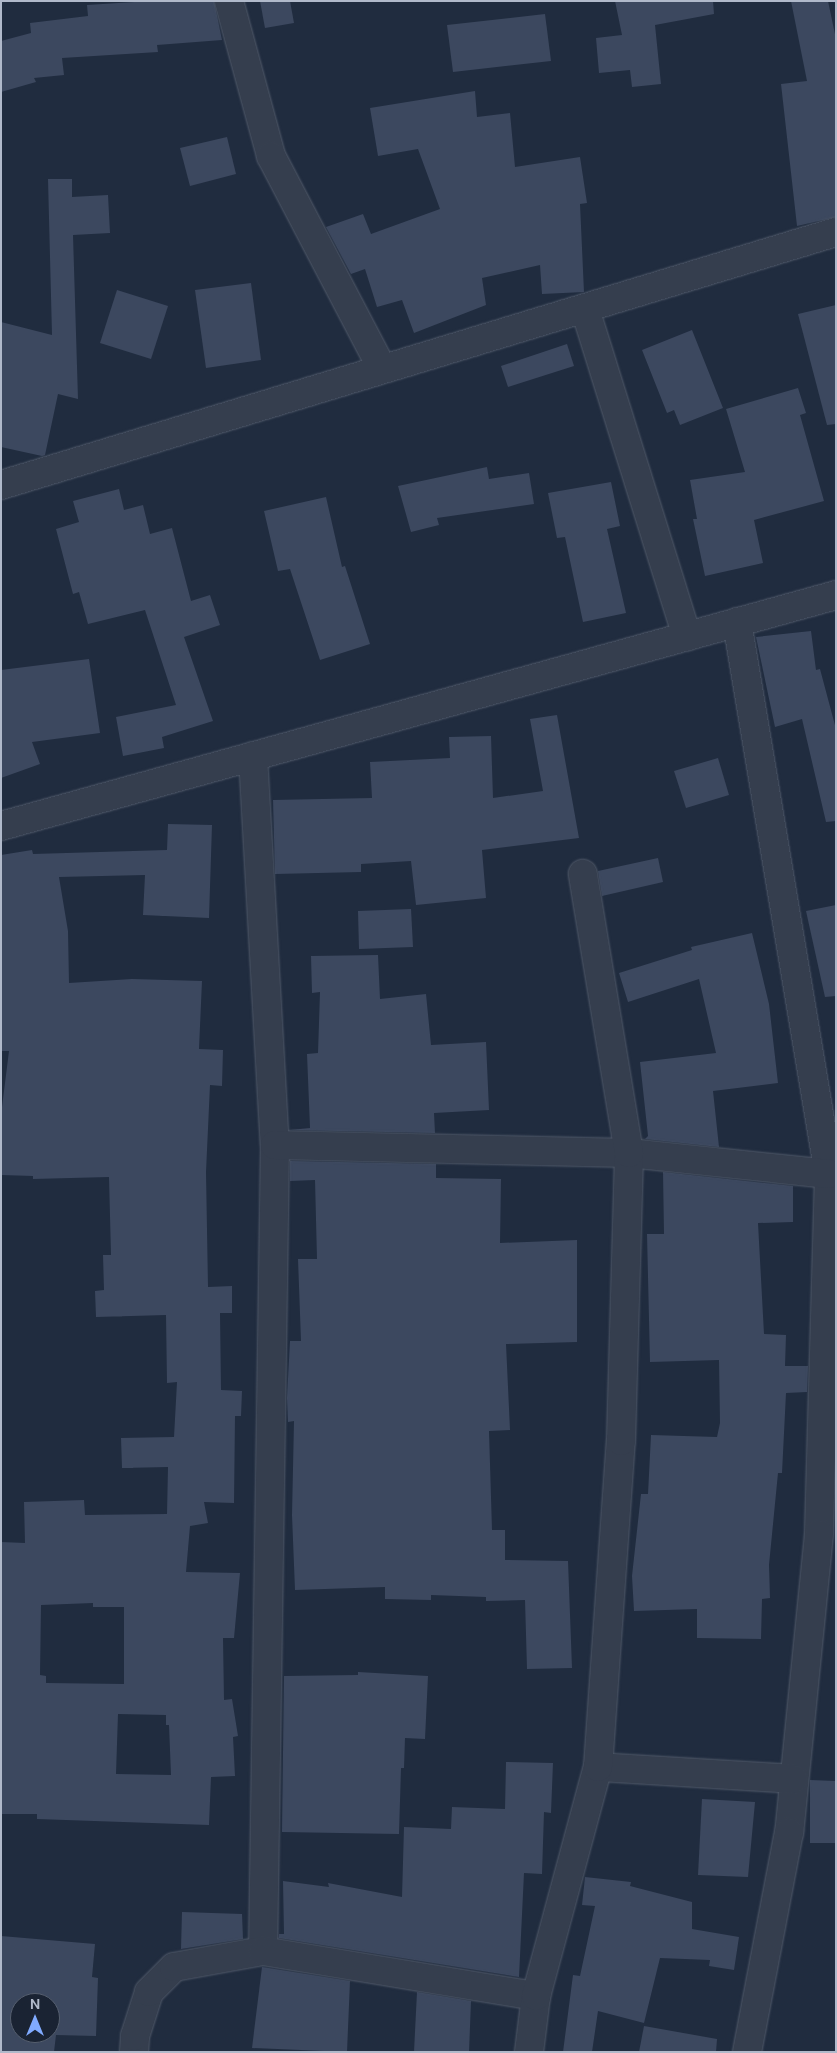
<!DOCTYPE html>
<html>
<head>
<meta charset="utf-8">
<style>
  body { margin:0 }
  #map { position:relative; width:837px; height:2053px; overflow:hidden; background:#202c3f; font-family:"DM Sans",sans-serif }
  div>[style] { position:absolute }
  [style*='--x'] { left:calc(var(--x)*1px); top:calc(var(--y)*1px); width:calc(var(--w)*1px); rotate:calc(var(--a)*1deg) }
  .building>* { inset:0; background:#3c485f }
  .roads { filter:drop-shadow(0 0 1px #505969) drop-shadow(0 0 1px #505969) }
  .minor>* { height:28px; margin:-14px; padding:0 14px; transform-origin:14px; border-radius:14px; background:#353e4e }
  span { translate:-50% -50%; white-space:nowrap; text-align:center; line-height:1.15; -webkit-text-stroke:4px #1a2333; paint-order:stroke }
  .frame { position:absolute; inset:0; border:2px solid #b0b9ca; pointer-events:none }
  .north { position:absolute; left:10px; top:1993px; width:50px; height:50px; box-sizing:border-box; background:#1a2333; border:1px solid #565f6f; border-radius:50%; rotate:0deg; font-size:14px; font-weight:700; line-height:20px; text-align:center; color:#b0b9ca }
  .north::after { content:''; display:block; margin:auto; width:18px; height:22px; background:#80aaff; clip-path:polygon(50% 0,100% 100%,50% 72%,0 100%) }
</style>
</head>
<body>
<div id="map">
  <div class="building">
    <div style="clip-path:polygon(150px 1px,214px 1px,222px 40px,157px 45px,158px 52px,62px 58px,64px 75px,34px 78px,36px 82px,1px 92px,1px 41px,31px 33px,30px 23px,88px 16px,87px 5px)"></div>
    <div style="clip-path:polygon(260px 1px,290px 1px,294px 23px,265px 28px)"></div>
    <div style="clip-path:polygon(615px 1px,713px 1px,714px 14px,655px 25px,661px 84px,632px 87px,630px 70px,599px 73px,596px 38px,622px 35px)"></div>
    <div style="clip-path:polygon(791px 1px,828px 1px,836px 39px,836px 217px,797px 226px,781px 84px,807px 81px)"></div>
    <div style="clip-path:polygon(545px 14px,551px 61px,453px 72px,447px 25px)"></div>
    <div style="clip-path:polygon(475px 91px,477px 117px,510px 113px,515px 167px,580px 157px,587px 203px,580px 204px,584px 292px,542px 294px,540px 265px,482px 278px,486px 305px,414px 333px,402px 300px,377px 307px,365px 269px,351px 274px,326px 227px,363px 214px,371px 234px,440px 209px,418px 149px,378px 156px,370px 108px)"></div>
    <div style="clip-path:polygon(227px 137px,236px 174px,190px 186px,180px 148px)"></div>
    <div style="clip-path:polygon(48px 179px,72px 179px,72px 197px,108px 195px,110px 233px,73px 235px,78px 399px,58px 394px,45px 455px,42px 456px,1px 447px,1px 322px,52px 335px)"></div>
    <div style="clip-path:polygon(251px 283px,261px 360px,206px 368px,195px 290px)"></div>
    <div style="clip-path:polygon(117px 290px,168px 306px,151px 359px,100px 343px)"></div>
    <div style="clip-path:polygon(836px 305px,836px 424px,827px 425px,798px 314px)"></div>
    <div style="clip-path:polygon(692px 330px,723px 408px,680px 425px,674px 410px,667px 413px,642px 350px)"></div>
    <div style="clip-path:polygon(567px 344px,574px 366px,508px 387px,501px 366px)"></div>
    <div style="clip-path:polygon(798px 388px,806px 413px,800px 415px,824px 501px,754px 520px,763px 563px,705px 576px,693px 519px,697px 519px,690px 480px,745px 472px,726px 409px)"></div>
    <div style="clip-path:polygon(487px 467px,489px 479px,529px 473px,534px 504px,437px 518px,439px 525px,411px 532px,398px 486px)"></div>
    <div style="clip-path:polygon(611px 482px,620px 526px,607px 529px,626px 613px,583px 622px,565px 537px,557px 538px,548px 493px)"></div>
    <div style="clip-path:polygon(119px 489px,124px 510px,143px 505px,150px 534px,172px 528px,191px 601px,210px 595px,220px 625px,184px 637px,213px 721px,162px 737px,164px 748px,123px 756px,116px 717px,176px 705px,145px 610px,88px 624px,79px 592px,73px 594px,56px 529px,79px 522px,73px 501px)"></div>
    <div style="clip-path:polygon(326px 497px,342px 567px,345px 566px,370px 644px,320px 660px,290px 569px,278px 571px,264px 511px)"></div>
    <div style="clip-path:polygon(811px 631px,816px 670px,820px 669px,836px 729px,836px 821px,826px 822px,802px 719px,775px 727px,756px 637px)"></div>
    <div style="clip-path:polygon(89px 659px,100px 733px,32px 742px,40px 764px,1px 778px,1px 670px)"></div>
    <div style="clip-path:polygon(557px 715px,579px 838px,482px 850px,486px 898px,416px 905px,411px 861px,361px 864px,361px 872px,275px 874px,273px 800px,372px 798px,370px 762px,450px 758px,449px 737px,491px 736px,493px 798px,543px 791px,530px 719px)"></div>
    <div style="clip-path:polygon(718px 758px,729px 795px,686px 808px,674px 771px)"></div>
    <div style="clip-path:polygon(evenodd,168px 824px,212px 825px,209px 918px,143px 915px,145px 875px,59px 877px,68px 931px,69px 983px,132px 979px,202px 981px,199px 1049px,223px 1050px,222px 1086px,210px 1085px,206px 1172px,208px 1287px,232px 1286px,232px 1313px,220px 1313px,221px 1390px,242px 1391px,241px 1416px,235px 1416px,234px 1503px,204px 1502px,208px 1523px,190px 1526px,186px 1572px,240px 1573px,234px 1638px,223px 1638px,224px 1700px,232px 1699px,238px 1736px,233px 1737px,235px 1776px,211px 1777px,209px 1825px,37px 1819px,37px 1814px,1px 1814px,1px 1542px,25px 1543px,24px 1502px,84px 1500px,85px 1515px,167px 1514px,168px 1467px,122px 1468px,121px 1438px,174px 1437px,177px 1382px,167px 1383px,166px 1315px,96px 1317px,95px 1291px,104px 1290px,103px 1255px,111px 1255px,109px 1177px,33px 1179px,33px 1176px,1px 1175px,1px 1115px,9px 1051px,1px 1051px,1px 855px,32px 850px,33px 854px,167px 850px,168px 824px,93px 1603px,93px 1607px,124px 1607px,124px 1684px,46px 1683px,46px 1676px,40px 1675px,41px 1605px,93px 1603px,168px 824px,118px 1714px,166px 1715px,166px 1725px,169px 1725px,171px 1775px,116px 1774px,118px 1714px)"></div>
    <div style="clip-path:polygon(658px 858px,663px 882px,602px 896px,598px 871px)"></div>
    <div style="clip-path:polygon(836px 905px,836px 996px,825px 997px,806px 911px)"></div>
    <div style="clip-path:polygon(411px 909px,413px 947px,359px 949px,358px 911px)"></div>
    <div style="clip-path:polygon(752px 933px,769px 1004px,778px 1083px,713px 1091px,719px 1147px,645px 1139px,648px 1136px,640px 1062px,716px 1053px,699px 979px,628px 1002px,619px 973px,692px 950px,691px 947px)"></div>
    <div style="clip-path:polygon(378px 955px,380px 999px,426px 994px,431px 1045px,486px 1042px,489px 1110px,434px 1113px,435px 1133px,290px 1130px,310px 1128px,307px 1054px,318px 1053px,320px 992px,312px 993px,311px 956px)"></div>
    <div style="clip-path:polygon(290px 1161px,436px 1164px,436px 1178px,501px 1179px,500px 1243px,577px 1240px,577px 1342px,506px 1344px,510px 1430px,489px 1431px,492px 1530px,505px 1530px,505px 1560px,568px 1561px,572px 1668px,527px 1669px,525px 1600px,486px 1601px,486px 1597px,431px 1595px,431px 1600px,385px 1599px,385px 1587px,295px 1590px,292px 1515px,294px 1421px,288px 1422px,287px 1398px,290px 1341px,301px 1341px,298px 1259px,317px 1259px,315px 1180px,290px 1181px)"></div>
    <div style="clip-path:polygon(663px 1172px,793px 1186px,793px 1222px,758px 1223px,764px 1334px,786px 1335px,785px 1366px,808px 1366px,807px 1392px,786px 1393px,782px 1473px,778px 1473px,769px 1565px,770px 1598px,762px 1599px,761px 1639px,697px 1638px,697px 1609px,634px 1611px,632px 1576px,641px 1494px,648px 1494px,651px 1435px,717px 1437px,720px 1423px,719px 1360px,650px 1362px,647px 1234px,664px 1234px)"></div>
    <div style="clip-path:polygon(358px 1672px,428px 1676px,425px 1739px,405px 1738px,404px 1768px,401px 1768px,399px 1834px,282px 1832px,284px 1676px,358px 1675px)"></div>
    <div style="clip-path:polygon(506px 1762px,553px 1763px,551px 1813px,544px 1812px,542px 1874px,524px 1873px,519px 1977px,279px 1938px,279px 1934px,284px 1934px,283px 1881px,329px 1887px,328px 1883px,402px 1897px,404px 1827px,451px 1829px,452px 1807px,505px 1809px)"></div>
    <div style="clip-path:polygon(810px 1780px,836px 1781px,836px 1843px,810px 1843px)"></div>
    <div style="clip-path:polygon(702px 1799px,755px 1802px,748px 1877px,698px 1875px)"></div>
    <div style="clip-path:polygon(585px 1877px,631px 1882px,630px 1886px,692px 1902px,692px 1929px,739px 1937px,734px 1970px,709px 1966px,710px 1960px,660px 1958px,644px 2023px,598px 2011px,592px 2052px,563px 2052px,573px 1975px,580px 1976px,595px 1906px,582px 1905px)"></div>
    <div style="clip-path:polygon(182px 1912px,242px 1914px,243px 1939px,181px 1949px)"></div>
    <div style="clip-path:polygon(evenodd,1px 1936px,95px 1944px,92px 1977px,98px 1978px,96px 2036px,56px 2035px,54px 2052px,1px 2052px,1px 1936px,20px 2003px,50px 2003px,50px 2033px,20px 2033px,20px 2003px)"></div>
    <div style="clip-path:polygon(262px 1967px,350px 1981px,347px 2052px,252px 2048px)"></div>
    <div style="clip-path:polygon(417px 1992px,471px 2001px,469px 2052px,414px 2052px)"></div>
    <div style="clip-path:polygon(644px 2026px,717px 2039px,716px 2052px,639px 2052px)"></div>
  </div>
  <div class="roads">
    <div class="minor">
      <div style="--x:229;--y:1;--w:161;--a:74.8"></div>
      <div style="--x:271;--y:156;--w:239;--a:62.4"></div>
      <div style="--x:585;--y:309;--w:343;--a:72.7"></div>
      <div style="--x:1;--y:485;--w:872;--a:-16.86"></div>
      <div style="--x:737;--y:622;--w:560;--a:80.54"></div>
      <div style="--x:829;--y:1174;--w:360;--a:91.6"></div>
      <div style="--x:819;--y:1534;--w:300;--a:95.7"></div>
      <div style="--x:789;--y:1832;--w:224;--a:100.8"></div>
      <div style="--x:253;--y:756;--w:390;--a:86.8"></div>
      <div style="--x:275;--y:1145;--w:806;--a:90.85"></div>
      <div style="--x:1;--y:826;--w:866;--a:-15.46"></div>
      <div style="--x:275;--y:1145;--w:354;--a:1.3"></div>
      <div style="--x:629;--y:1153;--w:201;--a:6"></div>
      <div style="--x:598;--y:1767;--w:196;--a:3.5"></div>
      <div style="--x:134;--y:2052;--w:16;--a:-86"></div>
      <div style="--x:135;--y:2036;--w:46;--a:-72.3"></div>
      <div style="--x:149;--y:1992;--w:35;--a:-45"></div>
      <div style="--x:174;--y:1967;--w:90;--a:-10.2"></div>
      <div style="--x:263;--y:1951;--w:277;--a:9.4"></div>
      <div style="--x:529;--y:2052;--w:56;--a:-82.9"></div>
      <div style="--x:536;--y:1996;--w:237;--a:-74.9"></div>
      <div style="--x:598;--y:1767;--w:327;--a:-86"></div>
      <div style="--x:621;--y:1441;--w:288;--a:-88.4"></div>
      <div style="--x:629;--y:1153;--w:283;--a:-99.4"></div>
    </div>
  </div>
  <div class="frame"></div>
  <div class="north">N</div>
</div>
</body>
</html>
